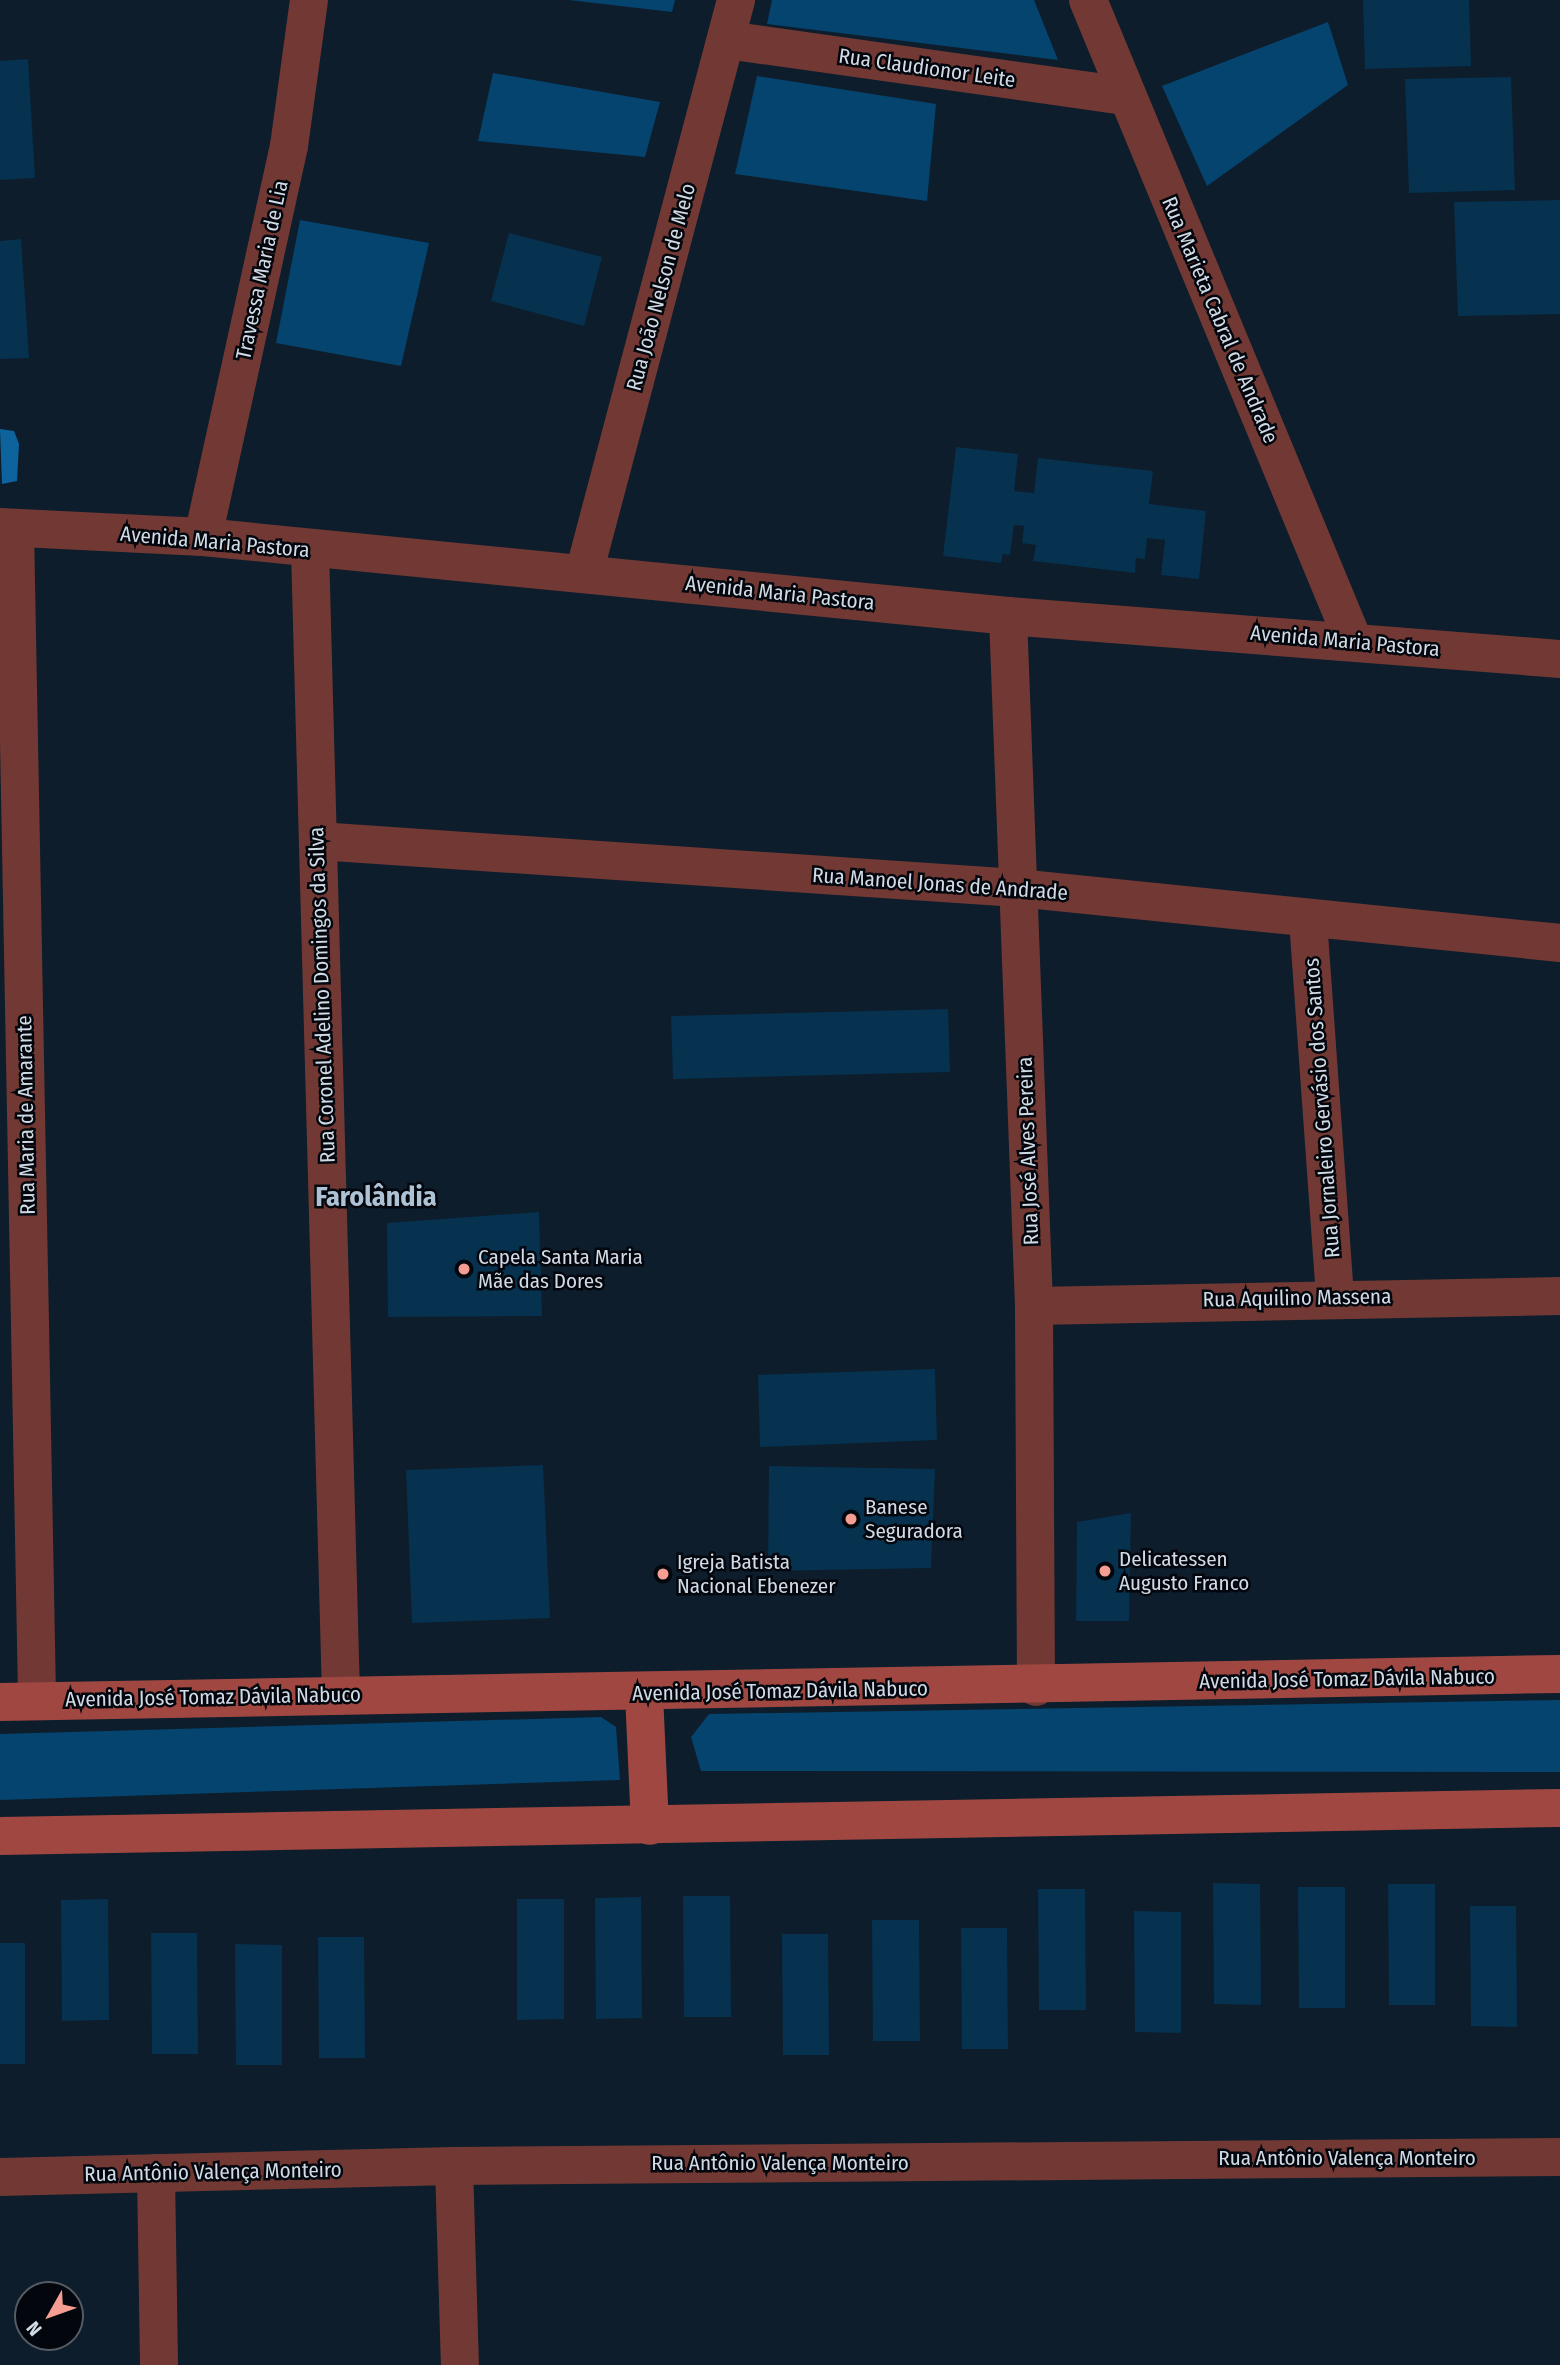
<!DOCTYPE html>
<html>
<head>
<meta charset="utf-8">
<style>
  body { margin:0 }
  #map { position:relative; width:1560px; height:2365px; overflow:hidden; background:#0d1d2b; font-family:"Fira Sans Condensed",sans-serif }
  div>[style] { position:absolute }
  [style*='--x'] { left:calc(var(--x)*1px); top:calc(var(--y)*1px); width:calc(var(--w)*1px); rotate:calc(var(--a)*1deg) }
  .green>* { inset:0; background:#05446e }
  .water>* { inset:0; background:#0d649d }
  .building>* { inset:0; background:#06314f }
  .minor>* { height:38px; margin:-19px; padding:0 19px; transform-origin:19px; border-radius:19px; background:#723934 }
  .secondary>* { height:38px; margin:-19px; padding:0 19px; transform-origin:19px; border-radius:19px; background:#a14741 }
  .dots>* { width:19px; height:19px; translate:-50% -50%; box-sizing:border-box; border:4px solid #03070d; border-radius:50% }
  span { translate:-50% -50%; white-space:nowrap; text-align:center; line-height:1.15; -webkit-text-stroke:5px #03070d; paint-order:stroke }
  .street-label { font-size:21px; color:#d1dbe5 }
  .poi-label { font-size:21px; color:#d1dbe5 }
  .left { translate:0 -50%; text-align:left }
  .district-label { font-size:28px; color:#adc2d5; font-weight:700 }
  .north { position:absolute; left:14px; top:2281px; width:70px; height:70px; box-sizing:border-box; background:#03070d; border:2px solid #555c63; border-radius:50%; rotate:230deg; font-size:19px; font-weight:700; line-height:28px; text-align:center; color:#d1dbe5 }
  .north::after { content:''; display:block; margin:auto; width:24px; height:32px; background:#f59c93; clip-path:polygon(50% 0,100% 100%,50% 72%,0 100%) }
</style>
</head>
<body>
<div id="map">
  <div class="green">
    <div style="clip-path:polygon(569px 0,675px 0,672px 12px)"></div>
    <div style="clip-path:polygon(772px 0,1034px 0,1058px 60px,767px 24px)"></div>
    <div style="clip-path:polygon(1328px 22px,1348px 85px,1207px 186px,1162px 86px)"></div>
    <div style="clip-path:polygon(493px 73px,660px 102px,645px 157px,478px 141px)"></div>
    <div style="clip-path:polygon(757px 76px,936px 104px,927px 201px,735px 174px)"></div>
    <div style="clip-path:polygon(300px 220px,429px 243px,401px 366px,276px 343px)"></div>
    <div style="clip-path:polygon(1560px 1700px,1560px 1772px,701px 1771px,691px 1737px,709px 1714px)"></div>
    <div style="clip-path:polygon(601px 1717px,616px 1727px,620px 1780px,0 1800px,0 1734px)"></div>
  </div>
  <div class="water">
    <div style="clip-path:polygon(0 429px,14px 431px,19px 444px,17px 481px,2px 484px)"></div>
  </div>
  <div class="building">
    <div style="clip-path:polygon(1363px 0,1469px 0,1471px 66px,1365px 69px)"></div>
    <div style="clip-path:polygon(28px 59px,35px 178px,0 180px,0 61px)"></div>
    <div style="clip-path:polygon(1511px 77px,1515px 190px,1409px 193px,1405px 79px)"></div>
    <div style="clip-path:polygon(1560px 200px,1560px 314px,1458px 316px,1454px 202px)"></div>
    <div style="clip-path:polygon(509px 233px,602px 257px,584px 326px,491px 301px)"></div>
    <div style="clip-path:polygon(21px 239px,29px 358px,0 359px,0 241px)"></div>
    <div style="clip-path:polygon(956px 447px,1018px 454px,1014px 491px,1034px 493px,1038px 458px,1153px 471px,1149px 504px,1206px 511px,1199px 579px,1161px 575px,1165px 540px,1147px 538px,1145px 559px,1136px 558px,1135px 573px,1033px 561px,1036px 545px,1022px 543px,1024px 526px,1014px 525px,1010px 555px,1003px 554px,1001px 563px,943px 556px)"></div>
    <div style="clip-path:polygon(948px 1009px,950px 1072px,673px 1079px,671px 1016px)"></div>
    <div style="clip-path:polygon(539px 1212px,542px 1316px,388px 1317px,387px 1223px)"></div>
    <div style="clip-path:polygon(935px 1369px,937px 1440px,760px 1447px,758px 1375px)"></div>
    <div style="clip-path:polygon(543px 1465px,550px 1618px,412px 1623px,406px 1470px)"></div>
    <div style="clip-path:polygon(769px 1466px,935px 1469px,931px 1568px,768px 1571px)"></div>
    <div style="clip-path:polygon(1131px 1513px,1129px 1621px,1076px 1621px,1077px 1522px)"></div>
    <div style="clip-path:polygon(1213px 1883px,1260px 1884px,1261px 2005px,1214px 2004px)"></div>
    <div style="clip-path:polygon(1388px 1884px,1435px 1884px,1435px 2005px,1389px 2005px)"></div>
    <div style="clip-path:polygon(1298px 1887px,1345px 1887px,1345px 2008px,1299px 2008px)"></div>
    <div style="clip-path:polygon(1038px 1889px,1085px 1889px,1086px 2010px,1039px 2010px)"></div>
    <div style="clip-path:polygon(683px 1896px,730px 1896px,731px 2017px,684px 2017px)"></div>
    <div style="clip-path:polygon(641px 1897px,642px 2018px,596px 2019px,595px 1898px)"></div>
    <div style="clip-path:polygon(108px 1899px,109px 2020px,62px 2021px,61px 1900px)"></div>
    <div style="clip-path:polygon(517px 1899px,564px 1899px,564px 2019px,517px 2020px)"></div>
    <div style="clip-path:polygon(1470px 1906px,1516px 1906px,1517px 2027px,1471px 2026px)"></div>
    <div style="clip-path:polygon(1134px 1911px,1181px 1912px,1181px 2033px,1135px 2032px)"></div>
    <div style="clip-path:polygon(872px 1920px,919px 1920px,920px 2041px,873px 2041px)"></div>
    <div style="clip-path:polygon(961px 1928px,1007px 1928px,1008px 2049px,962px 2049px)"></div>
    <div style="clip-path:polygon(151px 1933px,197px 1933px,198px 2054px,152px 2054px)"></div>
    <div style="clip-path:polygon(782px 1934px,828px 1934px,829px 2055px,783px 2055px)"></div>
    <div style="clip-path:polygon(318px 1937px,364px 1937px,365px 2058px,319px 2058px)"></div>
    <div style="clip-path:polygon(0 1943px,25px 1943px,25px 2064px,0 2064px)"></div>
    <div style="clip-path:polygon(235px 1944px,282px 1945px,282px 2065px,236px 2065px)"></div>
  </div>
  <div class="minor">
    <div style="--x:1088;--y:0;--w:693;--a:67.51"></div>
    <div style="--x:727;--y:40;--w:403;--a:8"></div>
    <div style="--x:0;--y:527;--w:203;--a:2.8"></div>
    <div style="--x:203;--y:537;--w:809;--a:5.6"></div>
    <div style="--x:1008;--y:616;--w:554;--a:4.45"></div>
    <div style="--x:15;--y:529;--w:1172;--a:88.92"></div>
    <div style="--x:203;--y:537;--w:400;--a:-77.6"></div>
    <div style="--x:289;--y:146;--w:147;--a:-82.2"></div>
    <div style="--x:310;--y:550;--w:1143;--a:88.45"></div>
    <div style="--x:584;--y:573;--w:593;--a:-75.14"></div>
    <div style="--x:1008;--y:616;--w:690;--a:87.84"></div>
    <div style="--x:1034;--y:1306;--w:381;--a:89.7"></div>
    <div style="--x:318;--y:841;--w:701;--a:3.85"></div>
    <div style="--x:1017;--y:888;--w:546;--a:5.78"></div>
    <div style="--x:1308;--y:920;--w:377;--a:85.9"></div>
    <div style="--x:1034;--y:1306;--w:526;--a:-1.09"></div>
    <div style="--x:454;--y:2166;--w:199;--a:88.3"></div>
    <div style="--x:156;--y:2173;--w:192;--a:89.1"></div>
    <div style="--x:0;--y:2177;--w:454;--a:-1.4"></div>
    <div style="--x:454;--y:2166;--w:1106;--a:-0.47"></div>
  </div>
  <div class="secondary">
    <div style="--x:644;--y:1694;--w:132;--a:87.4"></div>
    <div style="--x:0;--y:1702;--w:1560;--a:-1.03"></div>
    <div style="--x:0;--y:1836;--w:1560;--a:-1.03"></div>
  </div>
  <div class="dots">
    <div style="left:464px;top:1269px;background:#f59c93"></div>
    <div style="left:851px;top:1519px;background:#f59c93"></div>
    <div style="left:1105px;top:1571px;background:#f59c93"></div>
    <div style="left:663px;top:1574px;background:#f59c93"></div>
  </div>
  <div class="street-label">
    <span style="left:927px;top:68px;rotate:8deg">Rua Claudionor Leite</span>
    <span style="left:262px;top:270px;rotate:-78deg">Travessa Maria de Lia</span>
    <span style="left:661px;top:287px;rotate:-75deg">Rua João Nelson de Melo</span>
    <span style="left:1220px;top:320px;rotate:67deg">Rua Marieta Cabral de Andrade</span>
    <span style="left:215px;top:542px;rotate:5deg">Avenida Maria Pastora</span>
    <span style="left:780px;top:593px;rotate:6deg">Avenida Maria Pastora</span>
    <span style="left:1345px;top:641px;rotate:5deg">Avenida Maria Pastora</span>
    <span style="left:940px;top:884px;rotate:4deg">Rua Manoel Jonas de Andrade</span>
    <span style="left:322px;top:995px;rotate:-92deg">Rua Coronel Adelino Domingos da Silva</span>
    <span style="left:1322px;top:1108px;rotate:-94deg">Rua Jornaleiro Gervásio dos Santos</span>
    <span style="left:26px;top:1115px;rotate:-91deg">Rua Maria de Amarante</span>
    <span style="left:1028px;top:1151px;rotate:-92deg">Rua José Alves Pereira</span>
    <span style="left:1297px;top:1298px;rotate:-1deg">Rua Aquilino Massena</span>
    <span style="left:1347px;top:1679px;rotate:-1deg">Avenida José Tomaz Dávila Nabuco</span>
    <span style="left:780px;top:1691px;rotate:-1deg">Avenida José Tomaz Dávila Nabuco</span>
    <span style="left:213px;top:1697px;rotate:-1deg">Avenida José Tomaz Dávila Nabuco</span>
    <span style="left:1347px;top:2158px">Rua Antônio Valença Monteiro</span>
    <span style="left:780px;top:2163px">Rua Antônio Valença Monteiro</span>
    <span style="left:213px;top:2172px;rotate:-1deg">Rua Antônio Valença Monteiro</span>
  </div>
  <div class="poi-label">
    <span class="left" style="left:478px;top:1269px">Capela Santa Maria<br>Mãe das Dores</span>
    <span class="left" style="left:865px;top:1519px">Banese<br>Seguradora</span>
    <span class="left" style="left:1119px;top:1571px">Delicatessen<br>Augusto Franco</span>
    <span class="left" style="left:677px;top:1574px">Igreja Batista<br>Nacional Ebenezer</span>
  </div>
  <div class="district-label">
    <span style="left:376px;top:1197px">Farolândia</span>
  </div>
  <div class="north">N</div>
</div>
</body>
</html>
